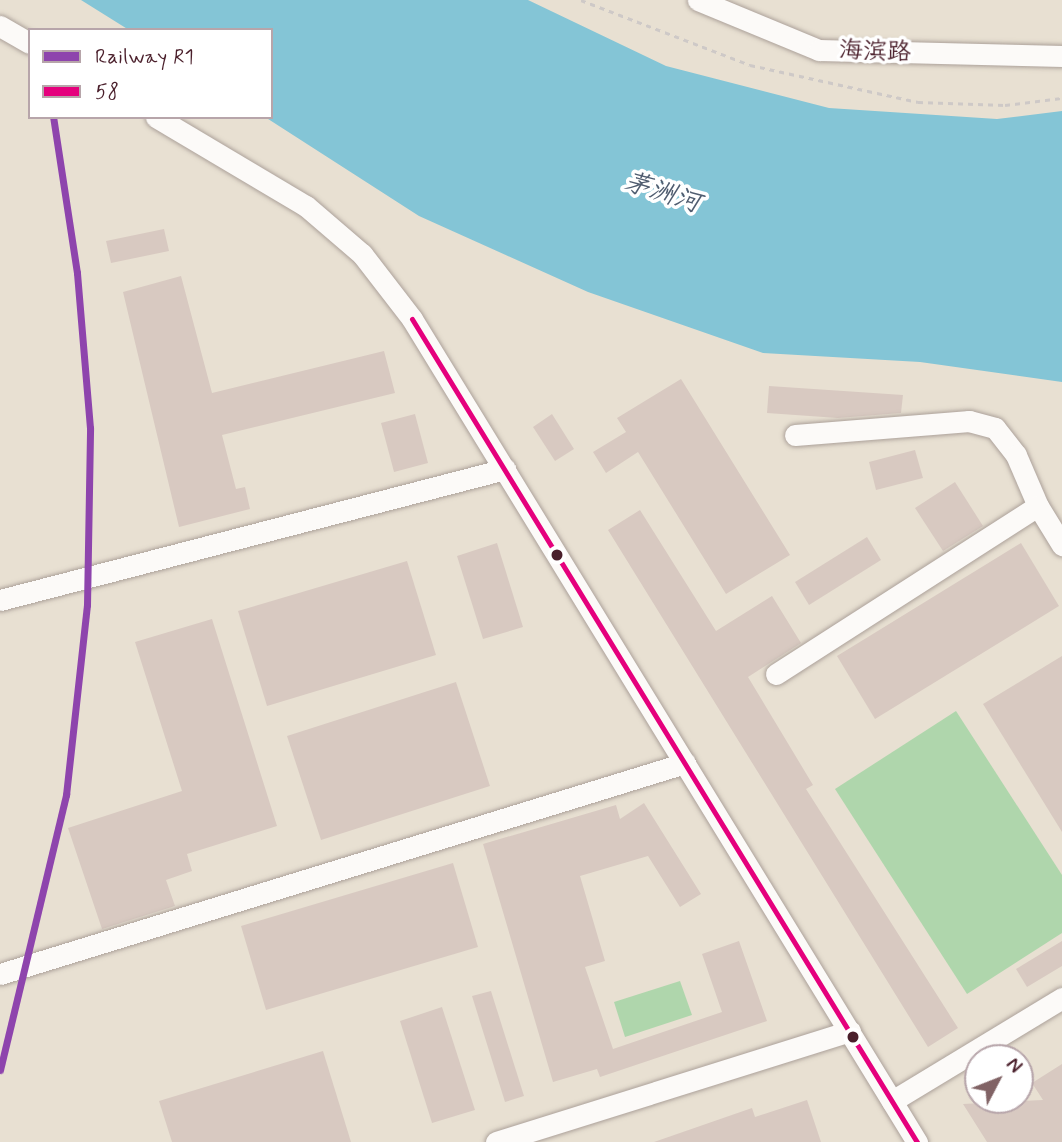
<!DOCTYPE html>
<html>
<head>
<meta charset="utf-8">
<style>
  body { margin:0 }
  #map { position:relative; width:1062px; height:1142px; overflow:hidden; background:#e8e0d2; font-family:Mynerve,"LXGW WenKai TC",sans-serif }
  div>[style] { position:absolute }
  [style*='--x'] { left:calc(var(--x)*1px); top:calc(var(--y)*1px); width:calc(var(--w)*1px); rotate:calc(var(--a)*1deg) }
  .green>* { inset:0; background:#afd6ac }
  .water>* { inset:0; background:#84c5d6 }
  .building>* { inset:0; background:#d8c9c1 }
  .path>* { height:2.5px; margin-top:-1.25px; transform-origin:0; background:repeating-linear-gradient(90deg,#cec9c7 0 5px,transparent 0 10px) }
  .roads { filter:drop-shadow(0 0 2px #aca19a) drop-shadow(0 0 2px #aca19a) }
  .minor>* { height:21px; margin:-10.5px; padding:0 10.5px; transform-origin:10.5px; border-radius:10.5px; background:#fcfaf8 }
  .bus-1>* { height:5px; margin:-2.5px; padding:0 2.5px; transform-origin:2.5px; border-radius:2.5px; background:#e5007d }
  .rail-1>* { height:7px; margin:-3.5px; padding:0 3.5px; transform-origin:3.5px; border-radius:3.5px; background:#8e44ad }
  .dots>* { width:19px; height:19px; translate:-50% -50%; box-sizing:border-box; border:4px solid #fff; border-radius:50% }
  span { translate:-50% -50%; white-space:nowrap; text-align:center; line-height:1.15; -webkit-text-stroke:7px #fff; paint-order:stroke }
  .street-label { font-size:24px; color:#4a1f2b }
  .water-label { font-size:26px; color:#505d70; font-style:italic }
  .legend { position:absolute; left:28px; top:28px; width:245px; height:91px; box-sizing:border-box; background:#fff; border:2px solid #b7a5aa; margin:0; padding:9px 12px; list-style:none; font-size:21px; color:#4a1f2b }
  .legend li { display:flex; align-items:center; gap:14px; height:35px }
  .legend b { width:35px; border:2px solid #b7a5aa }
  .north { position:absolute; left:964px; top:1044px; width:70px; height:70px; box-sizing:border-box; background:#fff; border:2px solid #b7a5aa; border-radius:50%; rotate:48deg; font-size:19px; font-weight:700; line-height:28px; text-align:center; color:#4a1f2b }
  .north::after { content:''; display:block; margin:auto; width:24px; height:32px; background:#816365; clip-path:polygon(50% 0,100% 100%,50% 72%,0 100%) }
</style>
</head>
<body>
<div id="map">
  <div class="green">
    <div style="clip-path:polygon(956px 711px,1062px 875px,1062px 933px,967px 994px,835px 789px)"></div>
    <div style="clip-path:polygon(680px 981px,692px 1015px,625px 1037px,614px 1002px)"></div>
  </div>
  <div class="water">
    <div style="clip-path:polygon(81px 0,528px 0,666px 66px,829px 108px,997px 119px,1062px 111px,1062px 382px,920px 362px,763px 353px,588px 292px,419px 216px,265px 117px,271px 117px,271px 30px,129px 30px)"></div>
  </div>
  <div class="building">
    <div style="clip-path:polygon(164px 229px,169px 251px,111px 263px,106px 241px)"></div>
    <div style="clip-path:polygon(181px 276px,212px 393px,384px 351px,395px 393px,222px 435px,236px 489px,245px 487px,250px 509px,179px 527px,123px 292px)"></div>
    <div style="clip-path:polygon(681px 379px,790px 555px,726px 594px,638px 452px,606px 473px,593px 452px,626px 432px,617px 418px)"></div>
    <div style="clip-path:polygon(769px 386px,903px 395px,901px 413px,838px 418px,767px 413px)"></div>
    <div style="clip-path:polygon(415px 414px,428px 463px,394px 472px,381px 423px)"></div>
    <div style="clip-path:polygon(552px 414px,574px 449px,555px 461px,533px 427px)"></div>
    <div style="clip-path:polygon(915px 450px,923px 478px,876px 490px,869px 462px)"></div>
    <div style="clip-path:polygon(955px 482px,983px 526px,943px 551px,915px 508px)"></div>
    <div style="clip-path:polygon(640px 510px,716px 631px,772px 596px,801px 643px,748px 677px,813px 785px,806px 789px,958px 1028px,928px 1047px,608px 530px)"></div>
    <div style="clip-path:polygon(867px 537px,881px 560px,809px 605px,795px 582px)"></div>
    <div style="clip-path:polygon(497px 543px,523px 627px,483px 639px,457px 556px)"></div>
    <div style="clip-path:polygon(1021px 543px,1059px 606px,875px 719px,837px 656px)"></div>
    <div style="clip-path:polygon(407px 561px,436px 655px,267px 706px,238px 611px)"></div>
    <div style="clip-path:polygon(212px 619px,277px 826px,187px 854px,192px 871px,166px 880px,175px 906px,102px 929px,68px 828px,182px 791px,135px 642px)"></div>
    <div style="clip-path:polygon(1062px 656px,1062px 832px,983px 704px)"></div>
    <div style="clip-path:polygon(456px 682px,490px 786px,321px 840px,287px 736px)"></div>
    <div style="clip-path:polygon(644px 803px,701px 894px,680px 907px,648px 856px,580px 876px,605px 961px,585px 967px,613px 1049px,722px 1012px,702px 954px,739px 941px,767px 1021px,600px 1077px,597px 1069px,553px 1082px,483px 844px,616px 805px,620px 819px)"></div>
    <div style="clip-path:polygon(453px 863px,478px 947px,266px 1010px,241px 926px)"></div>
    <div style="clip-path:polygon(1062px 941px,1062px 966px,1027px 987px,1016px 969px)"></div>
    <div style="clip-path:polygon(491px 991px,524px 1096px,505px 1102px,472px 996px)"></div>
    <div style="clip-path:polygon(442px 1007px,475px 1110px,432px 1123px,400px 1021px)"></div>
    <div style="clip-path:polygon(323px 1051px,351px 1142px,172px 1142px,159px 1101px)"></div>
    <div style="clip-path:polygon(1062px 1064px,1062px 1142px,987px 1142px,963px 1104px,1043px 1100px,1032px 1083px)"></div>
    <div style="clip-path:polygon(807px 1100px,821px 1142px,654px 1142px,752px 1108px,755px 1117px)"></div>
  </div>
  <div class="path">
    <div style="--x:581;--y:0;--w:181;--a:21"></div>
    <div style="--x:750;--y:65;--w:172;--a:12.4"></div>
    <div style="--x:918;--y:102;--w:87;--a:2"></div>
    <div style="--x:1005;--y:105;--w:57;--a:-7"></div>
  </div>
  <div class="roads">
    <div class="minor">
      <div style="--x:698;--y:0;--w:131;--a:22.5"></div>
      <div style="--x:819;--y:50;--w:243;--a:1.4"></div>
      <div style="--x:0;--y:26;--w:34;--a:30"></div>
      <div style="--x:156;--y:117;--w:174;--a:30.7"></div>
      <div style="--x:306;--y:206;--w:74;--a:40.6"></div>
      <div style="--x:362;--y:254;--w:82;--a:52.4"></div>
      <div style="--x:412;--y:319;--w:966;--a:58.47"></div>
      <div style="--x:795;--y:435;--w:175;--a:-4.6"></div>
      <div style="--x:969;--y:421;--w:27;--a:15"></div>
      <div style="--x:995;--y:428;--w:34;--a:52"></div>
      <div style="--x:1016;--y:455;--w:56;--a:66.7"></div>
      <div style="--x:0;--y:600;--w:522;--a:-14.54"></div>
      <div style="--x:776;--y:674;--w:311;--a:-32.7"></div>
      <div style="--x:1038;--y:506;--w:46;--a:58.4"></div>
      <div style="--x:0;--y:974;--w:717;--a:-17.12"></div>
      <div style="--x:892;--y:1101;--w:199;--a:-31.2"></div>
      <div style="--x:496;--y:1142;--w:371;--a:-17.4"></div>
    </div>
  </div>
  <div class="bus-1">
    <div style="--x:412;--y:319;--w:966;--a:58.47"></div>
  </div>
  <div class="rail-1">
    <div style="--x:0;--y:1070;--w:283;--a:-76.5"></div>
    <div style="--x:66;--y:795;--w:191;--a:-83.7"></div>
    <div style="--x:87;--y:605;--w:177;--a:-89"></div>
    <div style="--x:90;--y:428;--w:156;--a:-94.8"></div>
    <div style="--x:77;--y:273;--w:158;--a:-98.7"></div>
  </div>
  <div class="dots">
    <div style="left:557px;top:555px;background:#4a1f2b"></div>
    <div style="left:853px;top:1037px;background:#4a1f2b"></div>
  </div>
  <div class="street-label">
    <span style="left:875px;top:52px;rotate:2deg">海滨路</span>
  </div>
  <div class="water-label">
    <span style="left:662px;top:194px;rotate:18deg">茅洲河</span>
  </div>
  <ul class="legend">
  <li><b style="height:9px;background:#8e44ad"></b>Railway R1</li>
  <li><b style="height:9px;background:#e5007d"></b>58</li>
  </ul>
  <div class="north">N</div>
</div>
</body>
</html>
